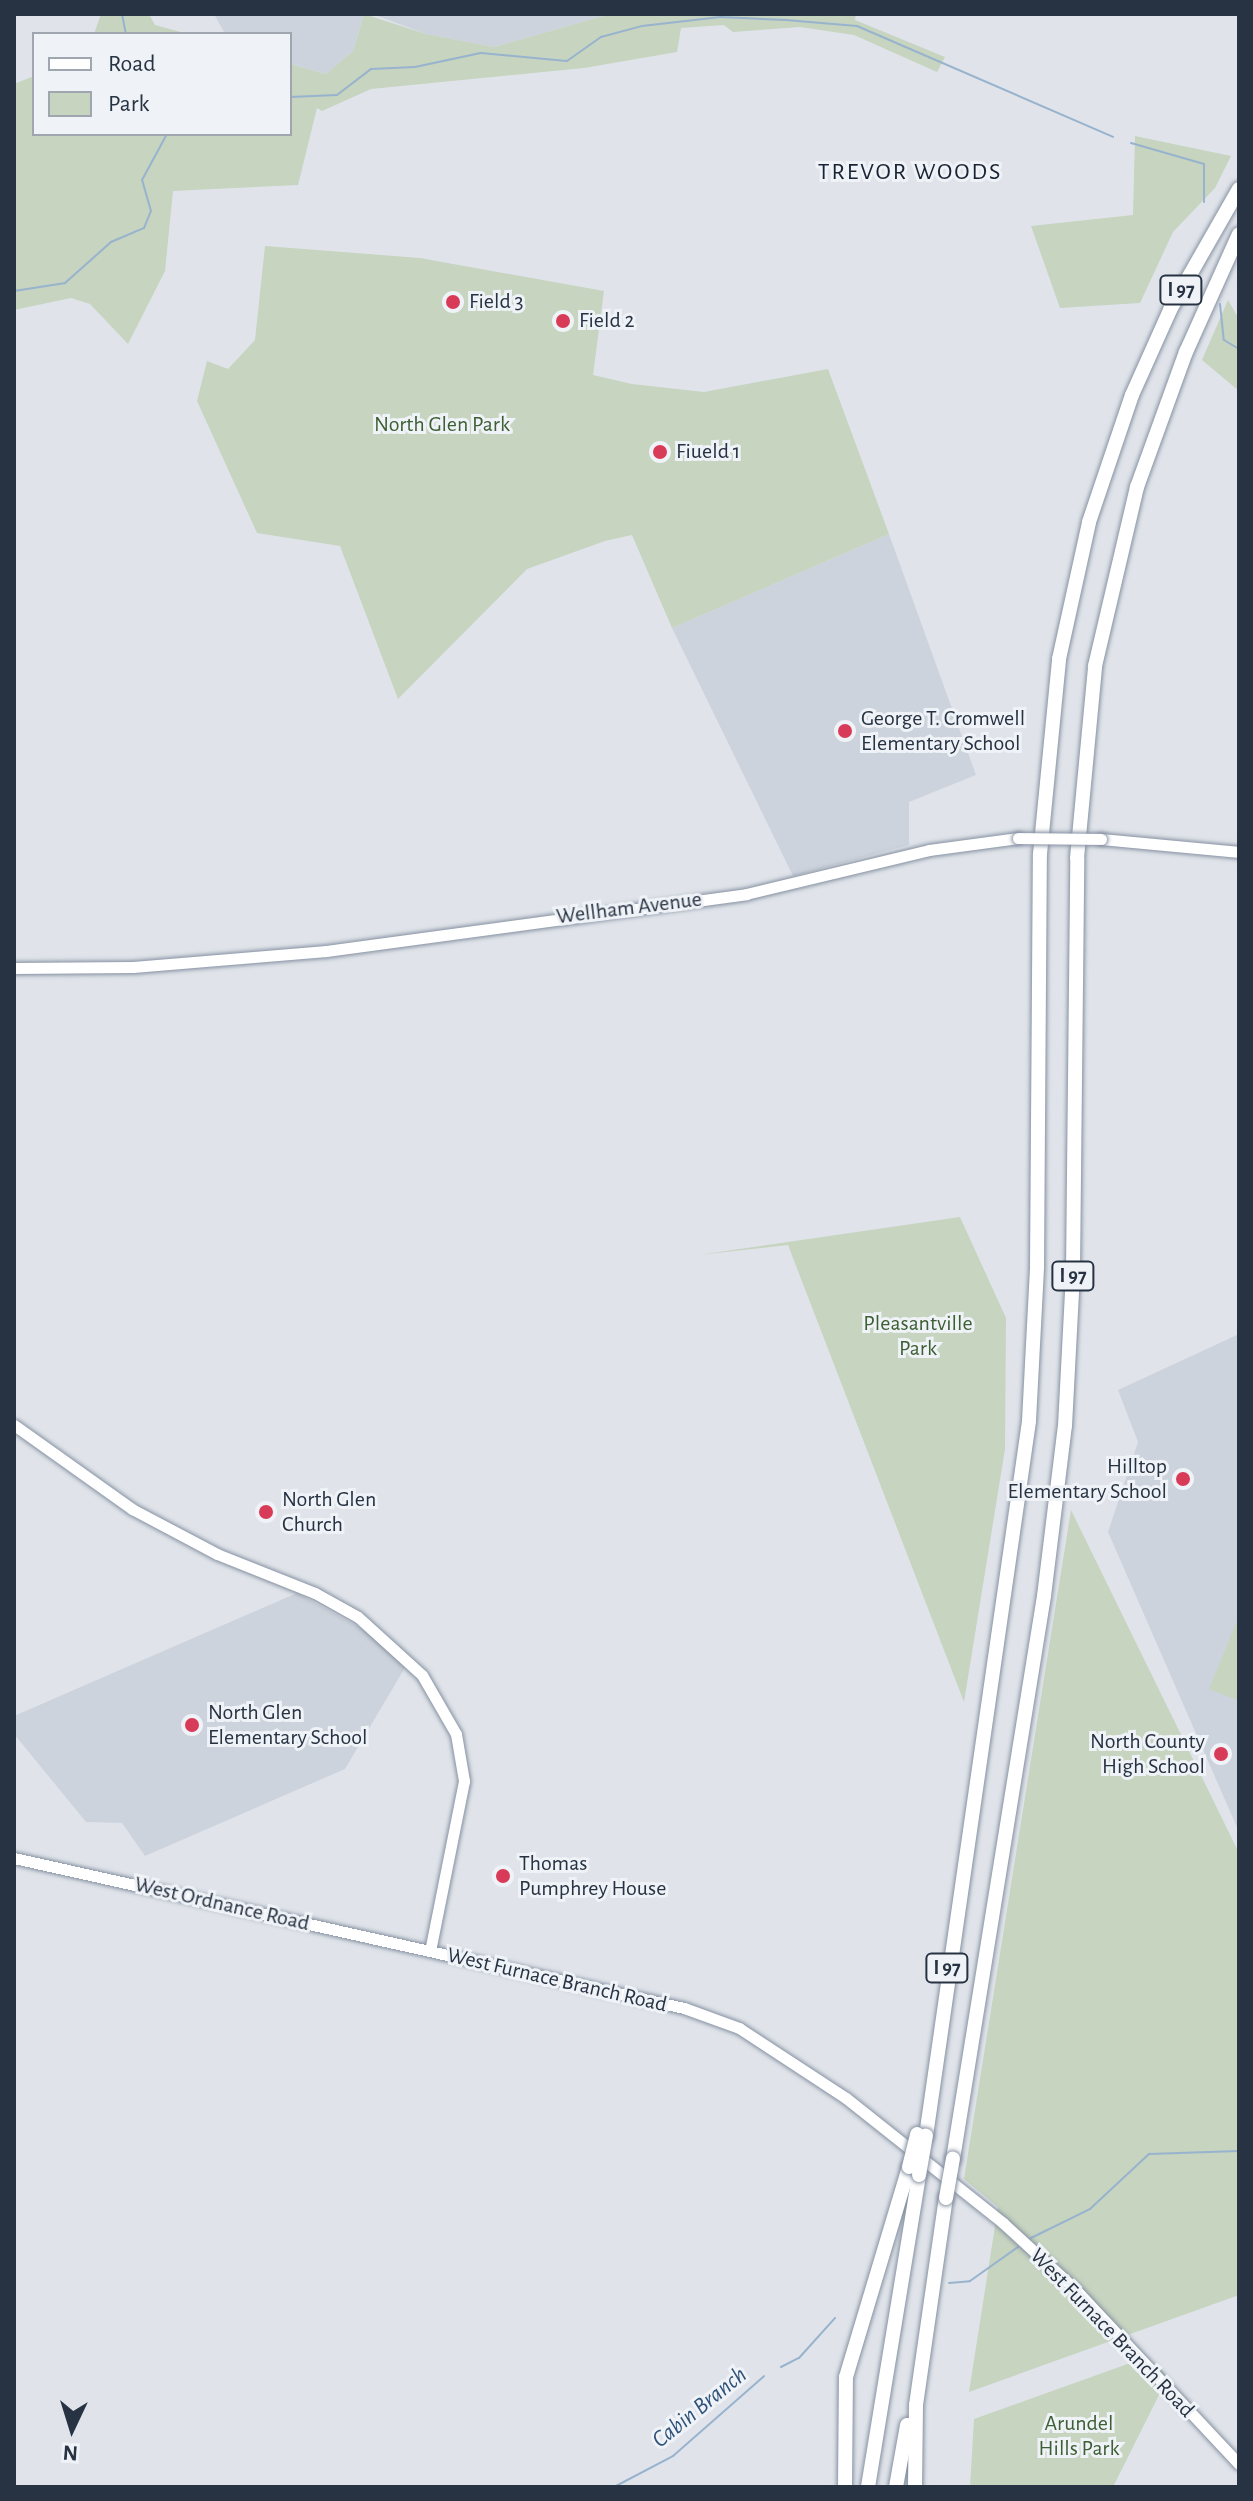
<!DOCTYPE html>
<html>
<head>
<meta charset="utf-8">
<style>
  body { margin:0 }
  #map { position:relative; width:1253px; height:2501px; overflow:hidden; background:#e0e4ea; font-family:"Alegreya Sans",sans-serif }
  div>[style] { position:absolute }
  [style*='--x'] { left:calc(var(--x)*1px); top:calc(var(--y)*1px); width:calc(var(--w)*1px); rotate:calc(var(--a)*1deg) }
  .built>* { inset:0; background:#cdd3dc }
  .green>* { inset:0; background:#c6d4c0 }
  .stream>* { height:2px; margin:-1px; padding:0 1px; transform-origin:1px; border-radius:1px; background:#98b3cd }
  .roads { filter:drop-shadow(0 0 2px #8691a2) drop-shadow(0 0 2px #8691a2) }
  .secondary>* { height:11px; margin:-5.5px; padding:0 5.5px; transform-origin:5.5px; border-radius:5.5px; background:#fff }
  .highway>* { height:14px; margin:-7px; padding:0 7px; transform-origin:7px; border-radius:7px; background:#fff }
  .bridges { filter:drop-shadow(0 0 2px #8691a2) drop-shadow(0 0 2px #8691a2) }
  .secondary-bridge>* { height:11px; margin:-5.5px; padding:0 5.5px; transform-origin:5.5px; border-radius:5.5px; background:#fff }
  .highway-bridge>* { height:14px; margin:-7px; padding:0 7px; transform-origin:7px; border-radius:7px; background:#fff }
  .dots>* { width:22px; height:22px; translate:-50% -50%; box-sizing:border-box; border:4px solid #eff3f7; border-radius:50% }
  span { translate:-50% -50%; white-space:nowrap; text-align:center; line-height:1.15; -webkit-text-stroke:6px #eff3f7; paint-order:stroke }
  .shield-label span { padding:2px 6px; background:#eff3f7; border:2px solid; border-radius:6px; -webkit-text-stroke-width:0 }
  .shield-label { font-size:20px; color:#273242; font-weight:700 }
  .poi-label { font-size:22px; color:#273242 }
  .left { translate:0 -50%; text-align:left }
  .right { translate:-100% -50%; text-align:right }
  .park-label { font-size:22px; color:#3d5f33 }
  .street-label { font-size:22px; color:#273242 }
  .neighbourhood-label { font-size:24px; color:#192333; letter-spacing:2px }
  .water-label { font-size:24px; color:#2e5279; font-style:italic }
  .frame { position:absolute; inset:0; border:16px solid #273242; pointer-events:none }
  .legend { position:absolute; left:32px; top:32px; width:260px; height:104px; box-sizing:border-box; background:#eff3f7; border:2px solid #9fa6af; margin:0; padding:10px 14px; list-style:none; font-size:24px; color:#273242 }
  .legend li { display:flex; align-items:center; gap:16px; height:40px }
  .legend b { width:40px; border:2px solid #9fa6af }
  .north { position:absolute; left:32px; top:2389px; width:80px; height:80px; -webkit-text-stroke:6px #eff3f7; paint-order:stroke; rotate:184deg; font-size:22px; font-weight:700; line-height:32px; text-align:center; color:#273242 }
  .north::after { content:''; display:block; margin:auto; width:28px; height:36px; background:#273242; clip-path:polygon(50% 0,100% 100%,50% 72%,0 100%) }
</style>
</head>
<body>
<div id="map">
  <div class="built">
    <div style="clip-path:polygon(214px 14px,364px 14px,353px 51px,326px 74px,290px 64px,290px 34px,225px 34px)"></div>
    <div style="clip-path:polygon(372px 14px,610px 14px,494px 47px,426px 34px)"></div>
    <div style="clip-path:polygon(889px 534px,976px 775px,909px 802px,909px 845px,793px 876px,672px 628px)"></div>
    <div style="clip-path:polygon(1239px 1334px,1239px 1832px,1108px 1532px,1138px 1442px,1118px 1390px)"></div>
    <div style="clip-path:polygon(297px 1593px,362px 1629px,406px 1666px,345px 1769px,145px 1856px,122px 1823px,86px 1822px,14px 1734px,14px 1716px)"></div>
  </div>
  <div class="green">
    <div style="clip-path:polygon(101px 14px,149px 14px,155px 25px,188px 34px,94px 34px)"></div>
    <div style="clip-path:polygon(364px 14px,426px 34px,494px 47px,610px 14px,856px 14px,855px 20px,945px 57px,937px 72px,854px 35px,800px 27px,733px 32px,724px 25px,681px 28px,677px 52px,584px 68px,371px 89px,322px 111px,317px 108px,298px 185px,173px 191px,165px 271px,128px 344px,90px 304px,71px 298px,14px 310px,14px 84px,34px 76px,34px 134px,290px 134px,290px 64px,326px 74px,353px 51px)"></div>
    <div style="clip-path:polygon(1135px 136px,1231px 156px,1215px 188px,1173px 232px,1140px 303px,1060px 308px,1031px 226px,1133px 215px)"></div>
    <div style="clip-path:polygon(265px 246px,420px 258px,604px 291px,593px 375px,632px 384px,704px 392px,828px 369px,889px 534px,672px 628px,632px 535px,605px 541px,527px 569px,398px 699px,340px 546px,257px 533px,197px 401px,207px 361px,228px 369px,255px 340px)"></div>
    <div style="clip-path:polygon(1228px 300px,1239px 319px,1239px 391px,1202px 360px)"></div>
    <div style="clip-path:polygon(960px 1217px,1006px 1318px,1005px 1449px,964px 1702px,788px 1245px,698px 1255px)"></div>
    <div style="clip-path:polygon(1071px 1510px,1239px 1853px,1239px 2295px,969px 2392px,998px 2207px,964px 2179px)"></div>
    <div style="clip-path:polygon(1239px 1616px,1239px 1701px,1209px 1689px)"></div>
    <div style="clip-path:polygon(1147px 2357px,1139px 2372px,1150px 2380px,1160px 2368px,1168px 2377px,1113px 2487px,970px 2487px,974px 2419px)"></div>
  </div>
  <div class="stream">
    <div style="--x:122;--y:14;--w:20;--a:79"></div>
    <div style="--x:290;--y:97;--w:47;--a:-2.4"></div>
    <div style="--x:337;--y:95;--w:43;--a:-37.4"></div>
    <div style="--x:371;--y:69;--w:44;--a:-2.6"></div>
    <div style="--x:415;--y:67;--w:67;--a:-12"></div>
    <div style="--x:481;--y:53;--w:86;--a:5.3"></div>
    <div style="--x:567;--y:61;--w:42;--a:-35.2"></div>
    <div style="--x:601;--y:37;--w:42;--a:-15"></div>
    <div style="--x:642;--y:26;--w:79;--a:-6.6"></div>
    <div style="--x:720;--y:17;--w:66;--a:2.6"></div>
    <div style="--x:786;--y:20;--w:71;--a:4.8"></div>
    <div style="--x:857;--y:26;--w:279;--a:23.4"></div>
    <div style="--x:1131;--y:143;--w:76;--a:16"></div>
    <div style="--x:1204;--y:164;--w:38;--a:90"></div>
    <div style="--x:14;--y:291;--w:52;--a:-8.9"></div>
    <div style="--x:65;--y:283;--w:62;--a:-41.7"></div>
    <div style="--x:111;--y:242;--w:36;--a:-23"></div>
    <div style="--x:144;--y:228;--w:18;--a:-68"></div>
    <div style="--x:151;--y:211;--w:32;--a:-106"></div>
    <div style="--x:142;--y:180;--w:52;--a:-61.5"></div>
    <div style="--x:1220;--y:304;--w:36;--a:84"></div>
    <div style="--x:1224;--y:340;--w:17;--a:31"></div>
    <div style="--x:1031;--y:2238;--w:66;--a:-26.2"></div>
    <div style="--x:1090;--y:2209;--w:81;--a:-43"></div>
    <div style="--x:1149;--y:2154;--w:90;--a:-1.9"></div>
    <div style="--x:949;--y:2283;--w:21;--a:-5"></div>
    <div style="--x:970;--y:2281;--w:59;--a:-35.3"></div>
    <div style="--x:781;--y:2367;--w:20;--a:-27"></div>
    <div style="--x:799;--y:2358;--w:54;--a:-48"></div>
    <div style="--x:614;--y:2487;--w:67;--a:-27.7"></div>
    <div style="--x:673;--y:2456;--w:121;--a:-41.3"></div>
  </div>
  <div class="roads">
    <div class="secondary">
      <div style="--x:1101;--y:839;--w:139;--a:5.4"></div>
      <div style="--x:14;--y:968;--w:119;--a:-0.5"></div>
      <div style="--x:133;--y:967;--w:194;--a:-4.7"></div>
      <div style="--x:326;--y:951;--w:424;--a:-7.7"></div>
      <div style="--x:746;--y:894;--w:188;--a:-13.5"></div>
      <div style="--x:929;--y:850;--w:90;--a:-7.7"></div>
      <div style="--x:14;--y:1425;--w:145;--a:35.4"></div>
      <div style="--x:132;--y:1509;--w:96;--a:27.9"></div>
      <div style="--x:217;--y:1554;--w:105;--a:21.7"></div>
      <div style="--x:315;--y:1593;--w:49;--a:29.2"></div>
      <div style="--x:358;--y:1617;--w:86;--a:42.2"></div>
      <div style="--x:422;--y:1675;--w:68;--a:60"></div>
      <div style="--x:456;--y:1734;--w:48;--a:80.3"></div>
      <div style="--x:464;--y:1781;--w:173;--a:101.3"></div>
      <div style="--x:14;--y:1858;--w:687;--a:12.62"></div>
      <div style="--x:684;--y:2008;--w:59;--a:20"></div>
      <div style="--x:739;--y:2028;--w:128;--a:33.2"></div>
      <div style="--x:846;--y:2098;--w:201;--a:38.5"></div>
      <div style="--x:1003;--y:2223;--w:99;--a:42.5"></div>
      <div style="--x:1076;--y:2290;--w:238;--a:46.9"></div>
    </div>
    <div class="highway">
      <div style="--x:926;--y:2136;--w:722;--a:-81.8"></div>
      <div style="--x:1029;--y:1421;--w:154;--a:-87"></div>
      <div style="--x:1037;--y:1267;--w:413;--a:-89.6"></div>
      <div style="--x:1040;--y:854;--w:196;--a:-84.4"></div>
      <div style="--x:1059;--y:659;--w:140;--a:-77.6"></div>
      <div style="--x:1089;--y:522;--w:134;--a:-71.3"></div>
      <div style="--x:1132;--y:395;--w:95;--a:-65.9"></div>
      <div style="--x:1171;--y:308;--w:137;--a:-60.3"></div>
      <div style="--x:953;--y:2159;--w:570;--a:-80.82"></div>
      <div style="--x:1044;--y:1596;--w:171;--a:-83"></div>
      <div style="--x:1065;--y:1426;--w:155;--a:-87"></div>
      <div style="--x:1073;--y:1271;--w:413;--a:-89.4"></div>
      <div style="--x:1077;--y:858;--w:193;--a:-84.6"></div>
      <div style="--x:1095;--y:666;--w:184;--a:-76.8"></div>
      <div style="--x:1137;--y:487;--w:144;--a:-70.1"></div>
      <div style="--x:1186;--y:352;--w:129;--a:-65.8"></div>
      <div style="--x:845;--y:2487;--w:110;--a:-89.5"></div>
      <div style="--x:846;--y:2377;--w:219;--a:-73.3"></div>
      <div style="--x:868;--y:2487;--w:316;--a:-80.7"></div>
      <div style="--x:896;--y:2487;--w:63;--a:-79.9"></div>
      <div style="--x:915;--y:2487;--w:82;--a:-89.3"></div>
      <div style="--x:916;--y:2405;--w:209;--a:-81.8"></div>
    </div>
  </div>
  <div class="bridges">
    <div class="secondary-bridge">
      <div style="--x:1018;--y:838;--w:83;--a:0.7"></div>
    </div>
    <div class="highway-bridge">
      <div style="--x:909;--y:2167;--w:34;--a:-76"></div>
      <div style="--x:919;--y:2175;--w:40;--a:-80"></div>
      <div style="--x:946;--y:2198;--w:40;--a:-80"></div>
    </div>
  </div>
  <div class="dots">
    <div style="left:453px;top:302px;background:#d83b57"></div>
    <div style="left:563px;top:321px;background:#d83b57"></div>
    <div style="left:660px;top:452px;background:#d83b57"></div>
    <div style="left:845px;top:731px;background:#d83b57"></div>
    <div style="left:1183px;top:1479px;background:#d83b57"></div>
    <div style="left:266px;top:1512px;background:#d83b57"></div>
    <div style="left:192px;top:1725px;background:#d83b57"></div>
    <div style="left:1221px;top:1754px;background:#d83b57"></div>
    <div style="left:503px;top:1876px;background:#d83b57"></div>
  </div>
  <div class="shield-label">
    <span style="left:1181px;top:290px">I 97</span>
    <span style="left:1073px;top:1276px">I 97</span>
    <span style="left:947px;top:1968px">I 97</span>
  </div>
  <div class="poi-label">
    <span class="left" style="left:469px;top:302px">Field 3</span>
    <span class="left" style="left:579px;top:321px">Field 2</span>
    <span class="left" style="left:676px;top:452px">Fiueld 1</span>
    <span class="left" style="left:861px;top:731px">George T. Cromwell<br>Elementary School</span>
    <span class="right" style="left:1167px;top:1479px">Hilltop<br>Elementary School</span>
    <span class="left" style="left:282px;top:1512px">North Glen<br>Church</span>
    <span class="left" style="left:208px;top:1725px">North Glen<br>Elementary School</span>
    <span class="right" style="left:1205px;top:1754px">North County<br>High School</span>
    <span class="left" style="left:519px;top:1876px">Thomas<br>Pumphrey House</span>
  </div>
  <div class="park-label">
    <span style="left:442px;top:425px">North Glen Park</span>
    <span style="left:918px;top:1336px">Pleasantville<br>Park</span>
    <span style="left:1079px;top:2436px">Arundel<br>Hills Park</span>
  </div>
  <div class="street-label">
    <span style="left:629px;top:908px;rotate:-7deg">Wellham Avenue</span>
    <span style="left:222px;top:1904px;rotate:13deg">West Ordnance Road</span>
    <span style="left:557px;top:1980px;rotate:13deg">West Furnace Branch Road</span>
    <span style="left:1112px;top:2333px;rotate:46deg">West Furnace Branch Road</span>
  </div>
  <div class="neighbourhood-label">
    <span style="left:910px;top:173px">TREVOR WOODS</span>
  </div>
  <div class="water-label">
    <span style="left:700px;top:2408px;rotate:-39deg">Cabin Branch</span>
  </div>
  <div class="frame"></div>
  <ul class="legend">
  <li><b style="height:10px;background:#fff"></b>Road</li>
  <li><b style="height:22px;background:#c6d4c0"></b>Park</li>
  </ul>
  <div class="north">N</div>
</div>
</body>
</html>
